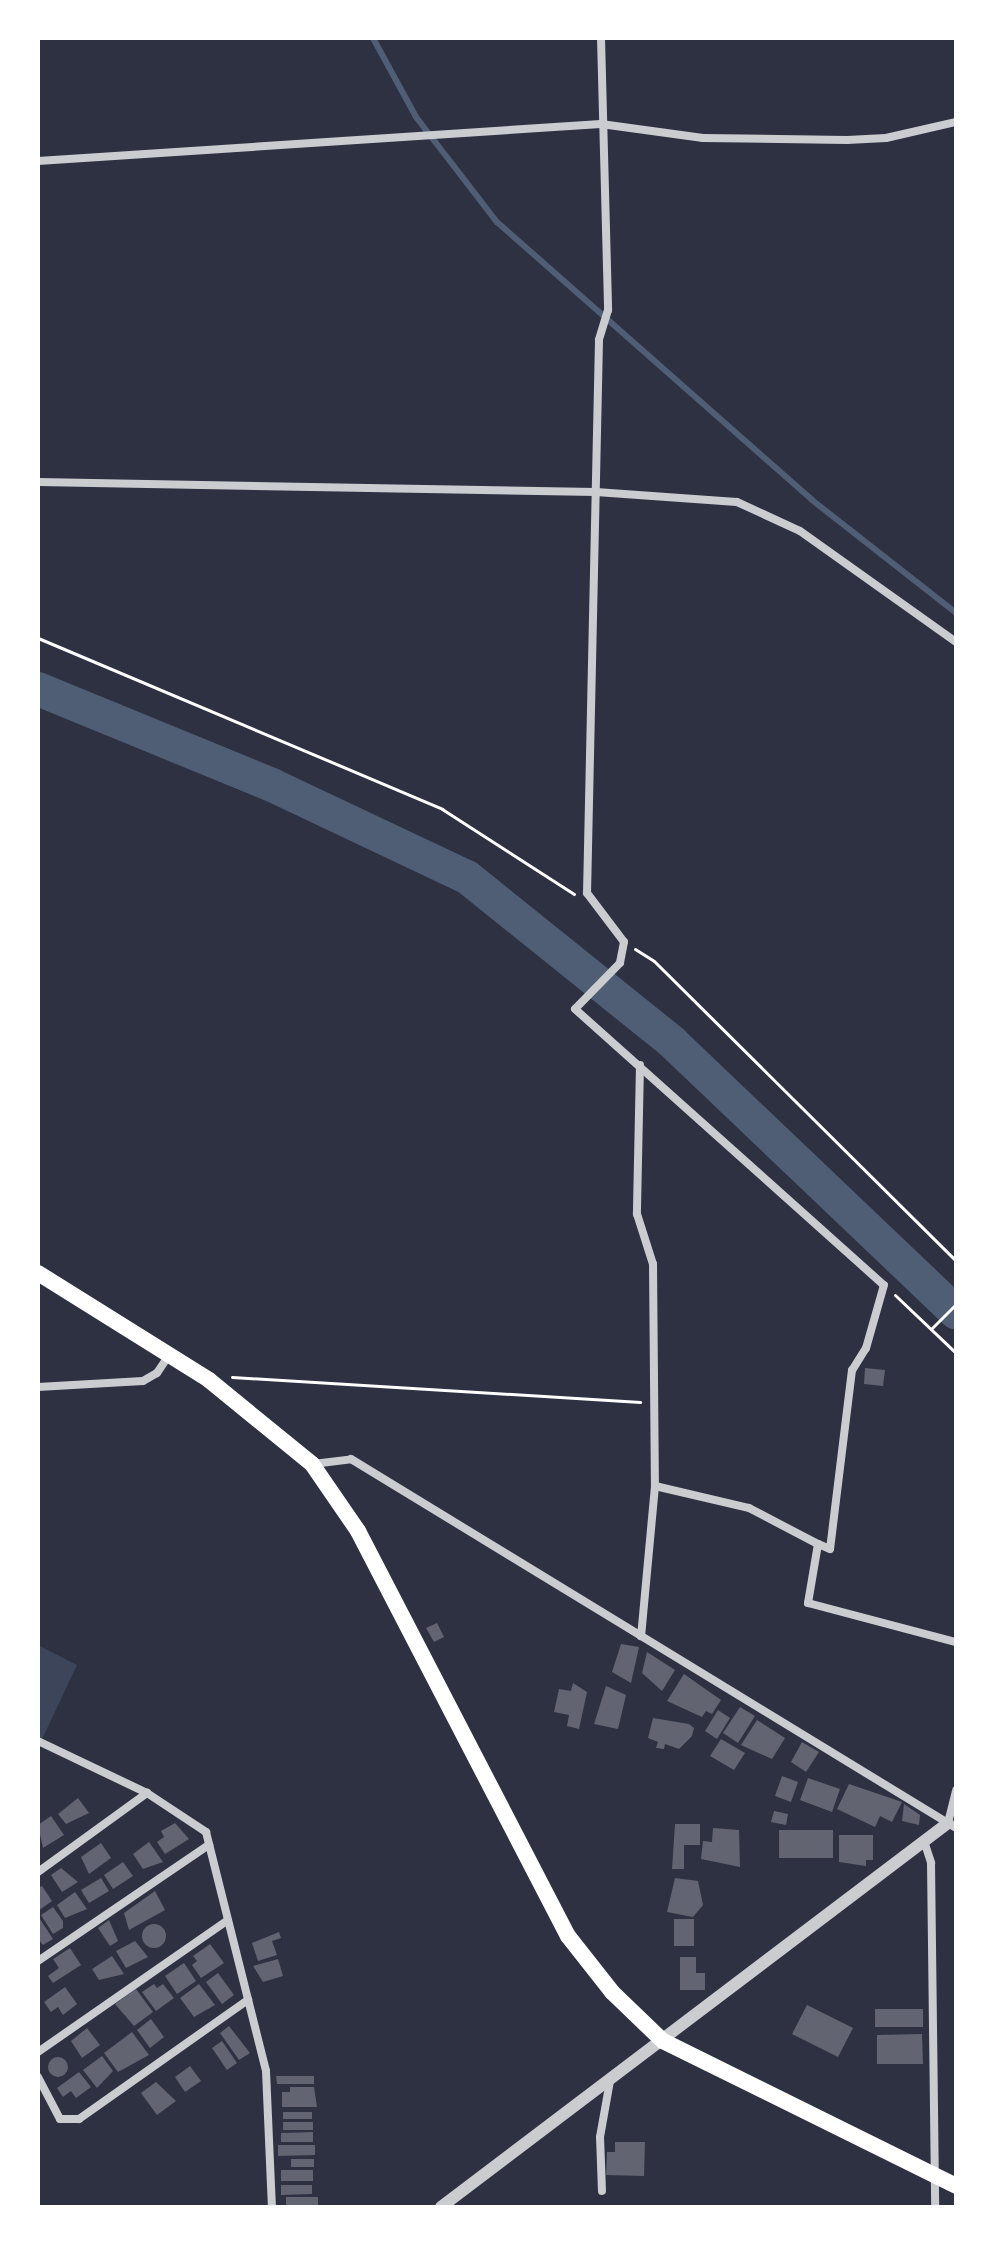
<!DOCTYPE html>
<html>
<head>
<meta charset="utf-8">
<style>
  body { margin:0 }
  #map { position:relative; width:994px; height:2245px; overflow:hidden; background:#2d3142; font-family:"Nunito Sans",sans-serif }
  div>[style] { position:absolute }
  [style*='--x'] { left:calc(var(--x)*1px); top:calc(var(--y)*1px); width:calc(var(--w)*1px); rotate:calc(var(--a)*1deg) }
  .green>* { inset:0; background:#3c4559 }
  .stream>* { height:6px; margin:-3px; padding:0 3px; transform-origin:3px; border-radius:3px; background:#4f5d75 }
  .river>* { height:34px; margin:-17px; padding:0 17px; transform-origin:17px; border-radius:17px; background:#4f5d75 }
  .building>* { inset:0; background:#626471 }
  .round { border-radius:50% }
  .path>* { height:3px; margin:-1.5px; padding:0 1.5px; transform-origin:1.5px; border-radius:1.5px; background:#fff }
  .minor>* { height:8px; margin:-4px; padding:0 4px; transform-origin:4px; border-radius:4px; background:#caccd0 }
  .tertiary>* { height:12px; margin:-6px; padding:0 6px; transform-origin:6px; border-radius:6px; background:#caccd0 }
  .trunk>* { height:16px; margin:-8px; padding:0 8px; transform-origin:8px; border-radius:8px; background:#fff }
  span { translate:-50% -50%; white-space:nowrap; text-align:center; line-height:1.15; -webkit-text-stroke:8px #fff; paint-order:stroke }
  .frame { position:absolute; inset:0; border:40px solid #fff; pointer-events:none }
</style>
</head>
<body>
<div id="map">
  <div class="green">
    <div style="clip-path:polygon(38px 1645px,77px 1665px,38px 1748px)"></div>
  </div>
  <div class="stream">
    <div style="--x:373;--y:38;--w:90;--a:61.4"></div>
    <div style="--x:416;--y:117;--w:133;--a:52.4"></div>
    <div style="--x:497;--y:222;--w:420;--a:41.4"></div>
    <div style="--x:812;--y:500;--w:183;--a:38.1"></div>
  </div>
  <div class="river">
    <div style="--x:38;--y:689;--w:253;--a:22.3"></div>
    <div style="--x:272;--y:785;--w:216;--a:25.3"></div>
    <div style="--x:467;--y:877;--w:263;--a:38.8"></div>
    <div style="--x:672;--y:1042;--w:392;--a:43.6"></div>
  </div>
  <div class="building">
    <div style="clip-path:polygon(865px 1368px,885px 1370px,883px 1386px,864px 1384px)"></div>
    <div style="clip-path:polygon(437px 1623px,444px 1637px,434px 1642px,426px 1628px)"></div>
    <div style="clip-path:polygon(621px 1644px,639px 1647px,631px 1683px,612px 1672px)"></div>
    <div style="clip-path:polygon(647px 1652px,675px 1670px,662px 1691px,642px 1673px)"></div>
    <div style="clip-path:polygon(684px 1674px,721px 1700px,712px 1714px,706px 1711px,702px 1717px,667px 1701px)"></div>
    <div style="clip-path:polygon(573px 1683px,587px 1692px,579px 1729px,567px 1726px,569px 1715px,554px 1712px,559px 1689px,571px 1691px)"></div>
    <div style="clip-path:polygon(606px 1686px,626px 1695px,618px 1729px,594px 1724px)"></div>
    <div style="clip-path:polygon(740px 1707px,755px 1716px,738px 1743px,723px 1733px)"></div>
    <div style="clip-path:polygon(718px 1710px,730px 1718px,717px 1739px,705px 1731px)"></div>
    <div style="clip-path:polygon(653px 1718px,689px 1724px,694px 1728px,692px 1736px,679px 1749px,665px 1744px,664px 1749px,656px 1748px,658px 1742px,648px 1738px)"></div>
    <div style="clip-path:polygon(757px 1720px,785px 1738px,772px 1759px,741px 1745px)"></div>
    <div style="clip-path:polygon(721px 1739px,745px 1753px,734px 1770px,710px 1756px)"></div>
    <div style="clip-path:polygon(802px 1742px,819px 1752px,806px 1772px,791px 1762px)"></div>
    <div style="clip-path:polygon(782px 1776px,798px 1782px,791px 1802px,775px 1796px)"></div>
    <div style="clip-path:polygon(808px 1778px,840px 1789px,832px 1812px,800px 1800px)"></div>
    <div style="clip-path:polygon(849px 1784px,902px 1802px,892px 1822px,880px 1816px,875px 1827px,837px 1809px)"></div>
    <div style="clip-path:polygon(78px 1798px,89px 1813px,66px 1824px,58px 1814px)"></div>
    <div style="clip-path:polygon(904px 1804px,920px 1815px,919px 1825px,902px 1821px)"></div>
    <div style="clip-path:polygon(774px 1811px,788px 1814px,786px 1825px,771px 1822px)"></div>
    <div style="clip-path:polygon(51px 1816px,64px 1835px,43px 1848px,38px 1825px)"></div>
    <div style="clip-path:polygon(175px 1823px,189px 1839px,165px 1854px,157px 1842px,164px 1837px,161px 1831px)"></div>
    <div style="clip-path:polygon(675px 1824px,700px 1824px,700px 1845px,684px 1845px,684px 1869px,672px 1869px)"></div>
    <div style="clip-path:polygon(713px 1828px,739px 1830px,740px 1867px,701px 1859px,703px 1841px,712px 1842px)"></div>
    <div style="clip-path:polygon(779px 1830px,833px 1830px,833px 1858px,779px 1858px)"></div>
    <div style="clip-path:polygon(839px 1835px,873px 1835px,873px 1860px,866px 1860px,866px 1866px,839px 1862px)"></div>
    <div style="clip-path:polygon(149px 1842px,163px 1862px,143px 1869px,133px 1854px)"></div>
    <div style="clip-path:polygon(101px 1843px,111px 1858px,89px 1874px,81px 1857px)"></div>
    <div style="clip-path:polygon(123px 1862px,133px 1876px,113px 1889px,104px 1875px)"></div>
    <div style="clip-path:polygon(61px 1868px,78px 1882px,62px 1892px,51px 1875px)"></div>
    <div style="clip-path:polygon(101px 1878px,109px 1891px,89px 1903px,81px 1890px)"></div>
    <div style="clip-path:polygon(675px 1878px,698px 1881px,703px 1905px,693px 1917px,667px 1912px)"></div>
    <div style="clip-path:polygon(42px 1886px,52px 1901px,38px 1911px,38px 1888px)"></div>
    <div style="clip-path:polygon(155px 1891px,165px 1910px,129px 1930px,124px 1913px)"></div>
    <div style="clip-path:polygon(75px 1892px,87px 1909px,65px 1918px,57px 1905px)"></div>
    <div style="clip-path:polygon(53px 1907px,63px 1921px,63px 1928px,53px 1934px,41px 1915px)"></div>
    <div style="clip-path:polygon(38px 1916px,53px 1939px,43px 1945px,38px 1939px)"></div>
    <div style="clip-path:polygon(674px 1919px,694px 1919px,694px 1946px,674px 1946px)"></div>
    <div style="clip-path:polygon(109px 1920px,118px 1941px,110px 1946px,98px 1928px)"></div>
    <div class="round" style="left:142px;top:1924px;width:24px;height:24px"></div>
    <div style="clip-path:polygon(279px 1932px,281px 1938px,272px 1941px,277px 1955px,258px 1961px,252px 1943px)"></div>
    <div style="clip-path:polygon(135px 1941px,148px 1957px,126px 1968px,116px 1951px)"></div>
    <div style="clip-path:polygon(210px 1944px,224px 1963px,201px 1978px,192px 1965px,197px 1961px,193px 1956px)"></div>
    <div style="clip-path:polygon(70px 1948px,81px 1965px,53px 1983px,48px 1976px,59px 1968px,53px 1959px)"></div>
    <div style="clip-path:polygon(112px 1956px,124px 1974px,99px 1980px,92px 1969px)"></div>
    <div style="clip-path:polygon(680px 1957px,696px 1957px,696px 1973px,705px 1973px,705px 1990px,680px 1990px)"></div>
    <div style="clip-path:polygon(278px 1959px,283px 1976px,263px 1982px,253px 1966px)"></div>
    <div style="clip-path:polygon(184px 1963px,196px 1981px,177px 1994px,165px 1976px)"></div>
    <div style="clip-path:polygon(218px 1973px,234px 1995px,222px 2004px,206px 1982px)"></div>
    <div style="clip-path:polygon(154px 1984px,157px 1988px,163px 1984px,174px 1998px,156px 2011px,142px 1992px)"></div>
    <div style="clip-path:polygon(199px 1984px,215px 2005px,194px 2017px,180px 1998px)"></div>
    <div style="clip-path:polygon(65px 1987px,77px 2004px,63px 2015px,58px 2007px,51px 2012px,44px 2002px)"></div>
    <div style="clip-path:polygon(136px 1989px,153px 2012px,134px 2026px,115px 2004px)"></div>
    <div style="clip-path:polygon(807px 2005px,853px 2028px,838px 2057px,792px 2034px)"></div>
    <div style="clip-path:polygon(875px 2009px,923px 2009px,923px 2027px,875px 2027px)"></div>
    <div style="clip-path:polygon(151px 2019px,164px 2037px,150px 2048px,137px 2030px)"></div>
    <div style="clip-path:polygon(229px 2026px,250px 2053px,239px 2060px,220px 2033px)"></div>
    <div style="clip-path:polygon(87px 2028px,100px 2045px,82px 2058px,71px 2041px)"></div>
    <div style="clip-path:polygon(132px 2032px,149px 2055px,118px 2072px,104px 2053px)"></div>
    <div style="clip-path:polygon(922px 2034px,923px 2064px,877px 2064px,877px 2035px)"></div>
    <div style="clip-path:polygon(222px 2041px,237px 2063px,227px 2070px,212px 2048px)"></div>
    <div style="clip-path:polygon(102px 2056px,113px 2071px,97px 2088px,83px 2070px)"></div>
    <div class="round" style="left:48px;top:2057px;width:20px;height:20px"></div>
    <div style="clip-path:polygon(190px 2066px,201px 2081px,185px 2092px,175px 2077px)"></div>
    <div style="clip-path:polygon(79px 2072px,91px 2087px,76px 2098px,71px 2091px,63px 2097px,57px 2088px)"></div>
    <div style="clip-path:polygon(276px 2076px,314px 2076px,314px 2084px,277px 2084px)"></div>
    <div style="clip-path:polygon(156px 2082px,176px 2101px,157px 2115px,141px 2093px)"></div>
    <div style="clip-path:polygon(290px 2087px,314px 2087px,317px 2107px,282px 2107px,282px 2092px,290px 2092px)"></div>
    <div style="clip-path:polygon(283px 2112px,312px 2112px,312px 2119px,283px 2119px)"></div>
    <div style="clip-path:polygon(283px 2122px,313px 2122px,313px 2130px,283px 2130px)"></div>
    <div style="clip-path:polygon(313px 2132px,313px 2142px,281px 2142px,281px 2133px)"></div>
    <div style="clip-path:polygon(615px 2142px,645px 2142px,644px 2176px,606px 2175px,607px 2152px,615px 2152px)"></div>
    <div style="clip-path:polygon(278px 2145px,315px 2145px,315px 2155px,278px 2156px)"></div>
    <div style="clip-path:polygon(291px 2159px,314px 2159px,314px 2167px,291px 2167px)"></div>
    <div style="clip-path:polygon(281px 2170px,313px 2170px,313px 2181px,281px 2181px)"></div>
    <div style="clip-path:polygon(281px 2185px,312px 2185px,312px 2194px,281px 2195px)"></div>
    <div style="clip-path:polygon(286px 2197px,318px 2197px,318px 2207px,286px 2207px)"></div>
  </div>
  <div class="path">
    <div style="--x:38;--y:638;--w:439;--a:22.9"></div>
    <div style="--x:442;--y:809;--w:157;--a:32.8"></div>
    <div style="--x:635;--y:949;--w:22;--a:32"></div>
    <div style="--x:654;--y:961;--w:426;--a:44.8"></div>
    <div style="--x:895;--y:1295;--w:84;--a:43.6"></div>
    <div style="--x:931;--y:1329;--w:35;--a:-45"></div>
    <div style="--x:232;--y:1377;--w:409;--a:3.5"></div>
  </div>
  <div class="minor">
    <div style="--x:601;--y:38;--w:272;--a:88.5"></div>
    <div style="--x:608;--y:310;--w:31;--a:107"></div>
    <div style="--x:599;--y:340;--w:553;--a:91.24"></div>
    <div style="--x:587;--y:893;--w:61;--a:52.9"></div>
    <div style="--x:624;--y:942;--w:21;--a:101"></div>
    <div style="--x:620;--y:963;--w:64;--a:134.4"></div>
    <div style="--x:575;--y:1009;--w:414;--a:41.8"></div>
    <div style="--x:884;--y:1285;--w:66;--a:105.9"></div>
    <div style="--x:866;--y:1348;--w:26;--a:122"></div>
    <div style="--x:852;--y:1370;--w:180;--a:97"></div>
    <div style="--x:830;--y:1549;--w:13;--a:-157"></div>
    <div style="--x:818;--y:1544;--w:60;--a:99.6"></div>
    <div style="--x:808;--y:1603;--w:153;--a:14.8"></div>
    <div style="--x:38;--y:161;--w:564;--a:-3.76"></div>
    <div style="--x:601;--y:124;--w:103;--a:7.8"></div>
    <div style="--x:703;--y:138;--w:144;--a:0.8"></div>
    <div style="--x:847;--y:140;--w:39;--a:-3"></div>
    <div style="--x:886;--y:138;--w:72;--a:-12.9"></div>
    <div style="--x:38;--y:482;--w:558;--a:1.03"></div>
    <div style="--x:596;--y:492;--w:141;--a:4.1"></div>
    <div style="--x:737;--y:502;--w:69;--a:24.7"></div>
    <div style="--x:800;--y:531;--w:191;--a:35.4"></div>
    <div style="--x:640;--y:1065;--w:149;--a:91.2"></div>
    <div style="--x:637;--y:1214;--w:52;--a:72.3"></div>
    <div style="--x:653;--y:1264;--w:222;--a:89.5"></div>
    <div style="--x:655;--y:1486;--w:151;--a:95.3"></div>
    <div style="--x:38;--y:1387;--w:105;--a:-3.3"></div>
    <div style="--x:143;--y:1381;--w:16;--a:-30"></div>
    <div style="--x:157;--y:1373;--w:22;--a:-56"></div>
    <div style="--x:313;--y:1464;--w:38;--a:-7"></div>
    <div style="--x:351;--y:1459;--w:709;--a:31.38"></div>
    <div style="--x:655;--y:1486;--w:97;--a:13.2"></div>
    <div style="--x:749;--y:1508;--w:78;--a:27.6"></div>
    <div style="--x:38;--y:1741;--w:121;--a:25.5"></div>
    <div style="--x:147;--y:1793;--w:71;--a:33.5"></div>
    <div style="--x:206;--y:1832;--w:246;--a:75.9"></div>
    <div style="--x:266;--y:2071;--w:136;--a:87.5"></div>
    <div style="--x:948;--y:1823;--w:34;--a:-76"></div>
    <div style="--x:925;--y:1844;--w:20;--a:72"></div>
    <div style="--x:931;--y:1863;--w:344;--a:89.3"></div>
    <div style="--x:38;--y:1872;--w:135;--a:-35.9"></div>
    <div style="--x:38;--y:1961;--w:207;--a:-34.2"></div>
    <div style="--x:38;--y:2052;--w:231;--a:-34.8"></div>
    <div style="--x:38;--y:2077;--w:47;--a:62.4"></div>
    <div style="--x:60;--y:2119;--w:19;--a:0"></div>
    <div style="--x:79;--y:2119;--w:207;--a:-35.2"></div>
    <div style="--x:602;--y:2191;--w:54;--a:-92.1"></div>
    <div style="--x:600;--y:2137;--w:57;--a:-79.9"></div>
  </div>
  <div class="tertiary">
    <div style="--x:441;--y:2207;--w:636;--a:-37.14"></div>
  </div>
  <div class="trunk">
    <div style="--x:38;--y:1273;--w:202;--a:32"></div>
    <div style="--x:209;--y:1380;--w:133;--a:39.2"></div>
    <div style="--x:312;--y:1464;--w:81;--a:55.5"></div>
    <div style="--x:358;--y:1531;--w:456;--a:62.6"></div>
    <div style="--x:568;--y:1936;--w:71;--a:51.8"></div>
    <div style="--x:612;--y:1992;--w:71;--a:43.9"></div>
    <div style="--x:663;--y:2041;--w:327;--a:26.3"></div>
  </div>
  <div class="frame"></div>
</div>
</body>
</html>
